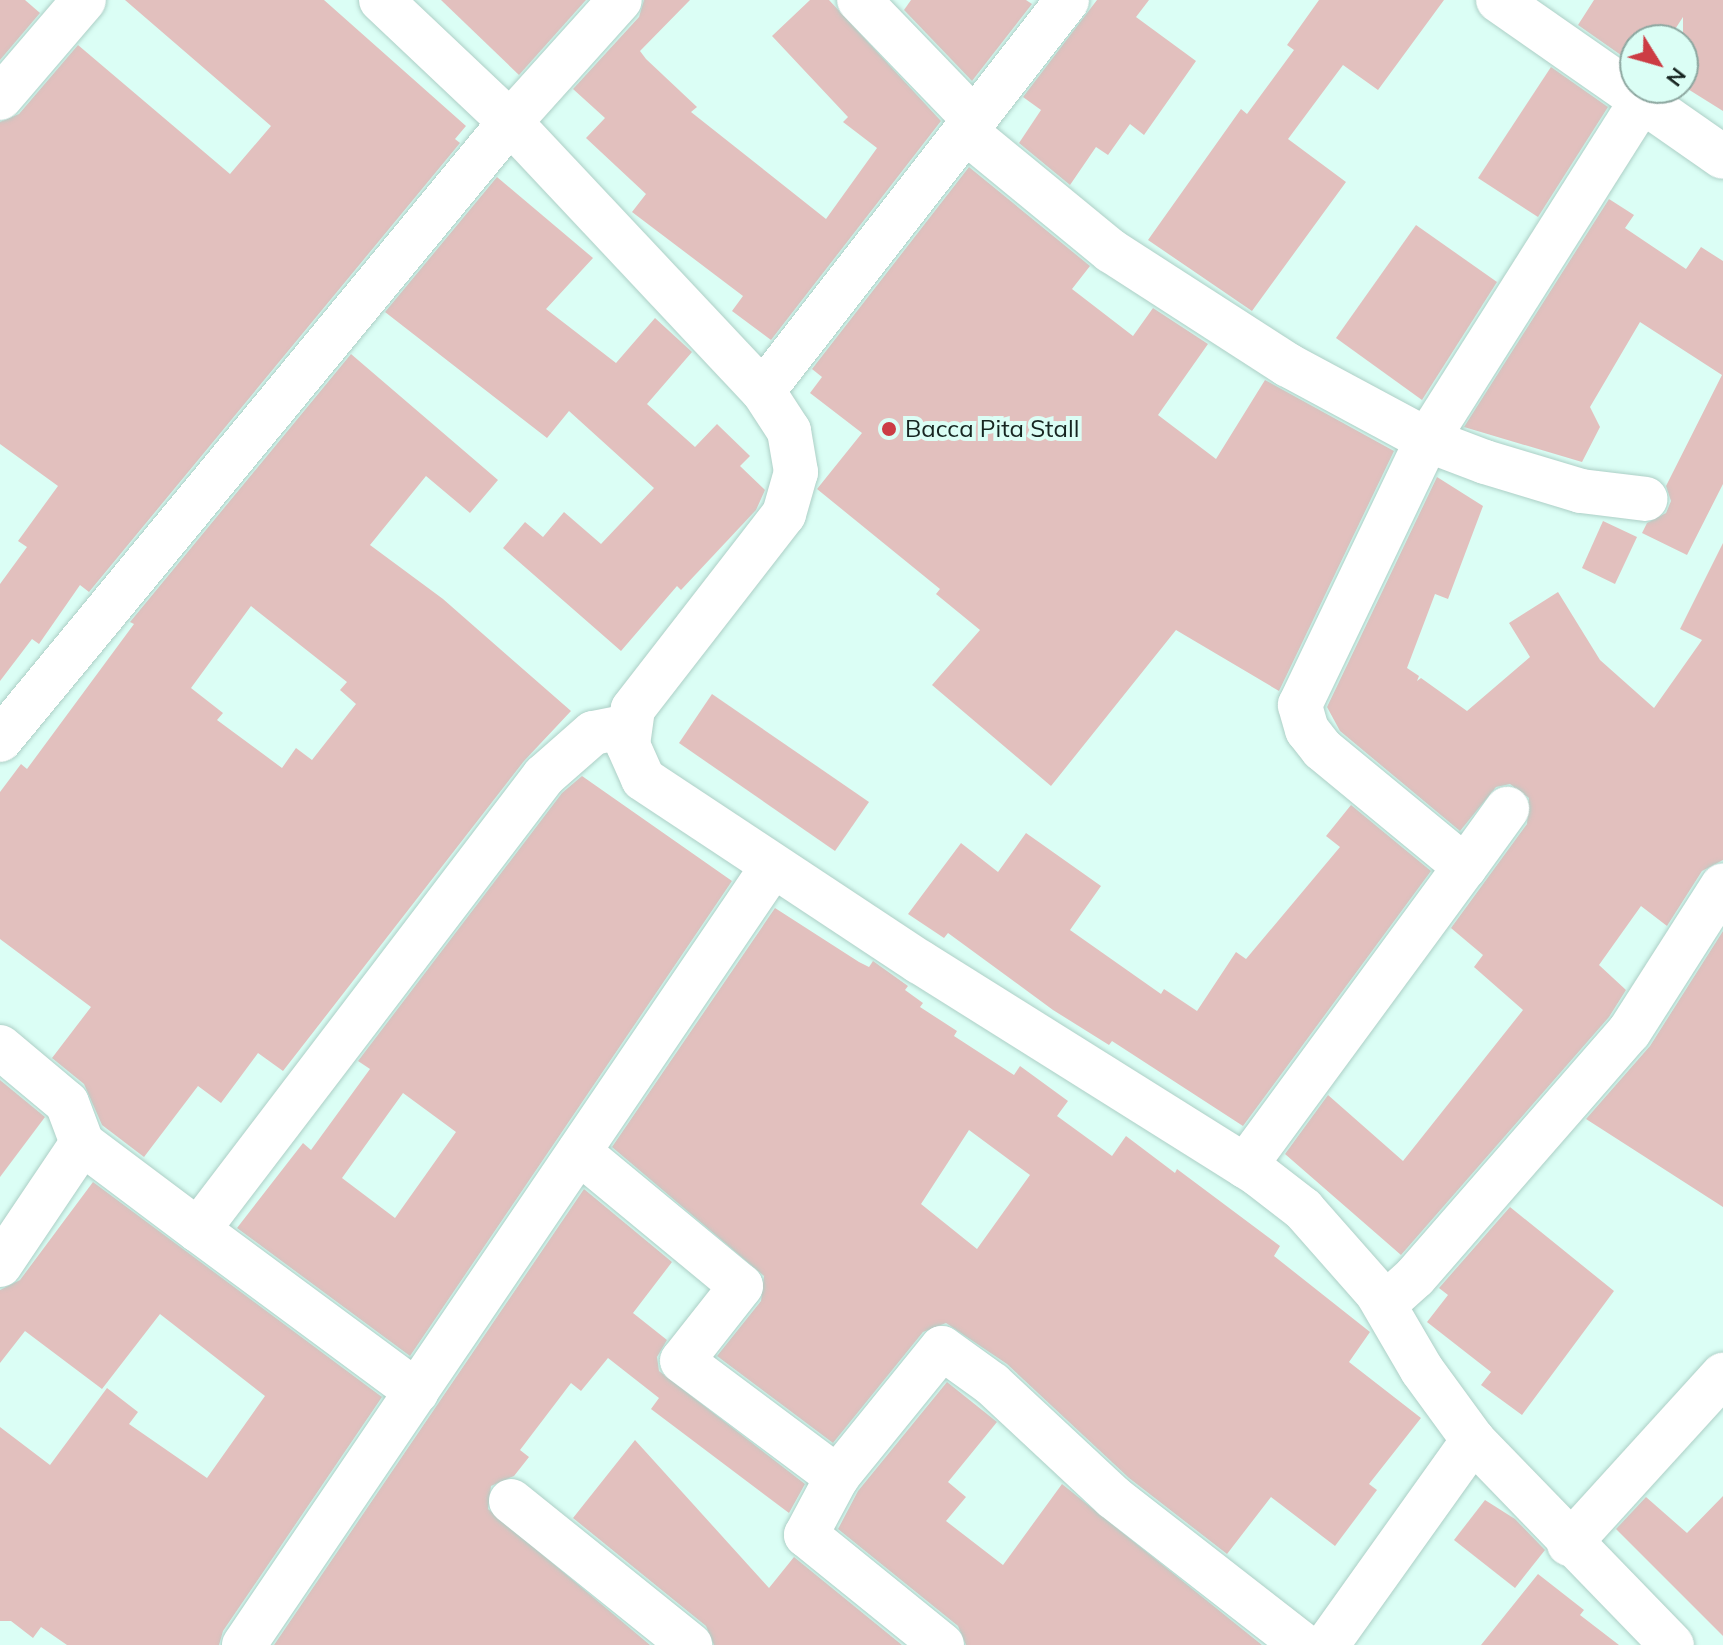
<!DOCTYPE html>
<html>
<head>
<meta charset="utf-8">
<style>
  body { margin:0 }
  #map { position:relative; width:1723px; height:1645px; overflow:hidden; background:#dbfef5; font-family:Mulish,sans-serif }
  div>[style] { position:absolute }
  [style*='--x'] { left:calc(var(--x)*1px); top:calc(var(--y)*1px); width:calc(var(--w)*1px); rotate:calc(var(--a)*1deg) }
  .building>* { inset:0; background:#e2c0be }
  .roads { filter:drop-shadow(0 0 2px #adcfc6) drop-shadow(0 0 2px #adcfc6) }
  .street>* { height:44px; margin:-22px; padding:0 22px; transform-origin:22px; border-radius:22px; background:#fff }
  .secondary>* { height:44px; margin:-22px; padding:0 22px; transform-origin:22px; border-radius:22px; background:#fff }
  .dots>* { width:22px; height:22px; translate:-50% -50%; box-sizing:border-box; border:4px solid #dbfef5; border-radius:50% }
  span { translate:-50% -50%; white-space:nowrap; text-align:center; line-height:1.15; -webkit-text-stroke:8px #dbfef5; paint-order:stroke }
  .poi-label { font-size:24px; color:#172521 }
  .left { translate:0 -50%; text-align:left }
  .north { position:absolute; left:1619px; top:24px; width:80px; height:80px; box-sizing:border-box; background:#dbfef5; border:2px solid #8da7a0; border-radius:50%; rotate:127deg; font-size:22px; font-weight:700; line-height:32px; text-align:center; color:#172521 }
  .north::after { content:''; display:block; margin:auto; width:28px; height:36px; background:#cc3c44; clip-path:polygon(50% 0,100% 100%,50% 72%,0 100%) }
</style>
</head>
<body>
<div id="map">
  <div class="building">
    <div style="clip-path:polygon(0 0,25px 0,40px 13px,0 60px)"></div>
    <div style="clip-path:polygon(125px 0,324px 0,466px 126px,455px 139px,460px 143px,89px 592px,80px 585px,39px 644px,32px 639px,0 681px,0 584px,27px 547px,18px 541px,58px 486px,0 444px,0 122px,19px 114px,78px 45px,230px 174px,271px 126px)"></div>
    <div style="clip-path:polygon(441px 0,586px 0,519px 75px)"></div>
    <div style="clip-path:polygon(644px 0,690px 0,640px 51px,646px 59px,697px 107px,691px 112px,826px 219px,877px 148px,843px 122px,848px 117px,772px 36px,810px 0,829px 0,941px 121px,771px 340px,732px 311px,743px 296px,632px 212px,646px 194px,586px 138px,605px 118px,573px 89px,639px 17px)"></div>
    <div style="clip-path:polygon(911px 0,1026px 0,1032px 4px,972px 81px,904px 10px)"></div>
    <div style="clip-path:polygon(1097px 0,1149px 0,1136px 17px,1196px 61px,1144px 135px,1130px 124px,1108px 155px,1096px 147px,1070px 185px,1019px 143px,1041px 110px,1023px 97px)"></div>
    <div style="clip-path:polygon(1319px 0,1444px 0,1378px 90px,1343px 65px,1288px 139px,1346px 182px,1252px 311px,1148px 240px,1241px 109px,1247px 114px,1294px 50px,1287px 45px)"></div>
    <div style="clip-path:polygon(1594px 0,1723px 0,1723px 111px,1683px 86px,1683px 17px,1668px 40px,1635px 40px,1635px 65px,1578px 25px)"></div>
    <div style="clip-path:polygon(1551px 67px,1608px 107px,1538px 217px,1478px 178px)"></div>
    <div style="clip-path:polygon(969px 167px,1090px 266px,1072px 289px,1133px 336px,1153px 308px,1208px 344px,1158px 415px,1216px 459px,1265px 380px,1394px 451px,1279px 691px,1176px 630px,1051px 786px,932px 685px,980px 630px,936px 594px,940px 589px,817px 489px,862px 433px,810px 393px,822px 377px,812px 369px)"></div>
    <div style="clip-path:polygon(497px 177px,593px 258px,546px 309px,616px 363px,655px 318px,692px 352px,647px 404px,695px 447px,717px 424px,750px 456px,740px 466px,765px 490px,756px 510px,681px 590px,677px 586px,621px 651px,503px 548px,525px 522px,543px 537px,564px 512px,601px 544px,654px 488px,569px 411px,547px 438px,385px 312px)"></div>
    <div style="clip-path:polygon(1609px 199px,1634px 215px,1625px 228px,1686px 269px,1701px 247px,1723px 261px,1723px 484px,1687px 555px,1642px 533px,1647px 523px,1666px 513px,1671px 501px,1666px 486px,1722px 375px,1640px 322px,1590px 407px,1600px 427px,1582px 462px,1464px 427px)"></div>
    <div style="clip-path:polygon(1416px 225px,1497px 282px,1422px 400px,1336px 338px)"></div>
    <div style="clip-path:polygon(evenodd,351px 354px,498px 480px,470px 513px,426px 476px,370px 545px,443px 599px,571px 711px,524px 761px,283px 1071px,258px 1053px,221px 1103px,198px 1086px,144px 1157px,102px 1125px,84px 1084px,52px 1058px,91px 1007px,0 939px,0 792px,21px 764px,27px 769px,134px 624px,130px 622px,351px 354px,251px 606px,347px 682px,340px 690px,356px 704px,312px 760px,296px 748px,282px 768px,217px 720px,223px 713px,191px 688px,251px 606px)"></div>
    <div style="clip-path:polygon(1437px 477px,1483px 506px,1448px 599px,1435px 594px,1407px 668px,1419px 676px,1417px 681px,1421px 678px,1467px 711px,1530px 657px,1509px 623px,1558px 592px,1600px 660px,1654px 708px,1702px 640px,1680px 629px,1723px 543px,1723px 860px,1702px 871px,1667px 926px,1641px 906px,1599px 965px,1626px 990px,1609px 1017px,1401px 1255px,1285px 1154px,1328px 1095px,1403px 1161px,1523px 1010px,1474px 967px,1483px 955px,1451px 928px,1527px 824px,1529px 798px,1510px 784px,1496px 787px,1460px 831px,1340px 731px,1327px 707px)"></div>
    <div style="clip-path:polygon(1603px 521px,1637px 537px,1615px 584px,1582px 568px)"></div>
    <div style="clip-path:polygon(712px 694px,869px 802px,835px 851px,679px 743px)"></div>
    <div style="clip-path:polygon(evenodd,582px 776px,732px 881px,410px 1356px,237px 1228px,303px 1143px,311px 1150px,370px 1069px,358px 1061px,562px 793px,582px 776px,403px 1093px,456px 1132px,395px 1218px,342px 1178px,403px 1093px)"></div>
    <div style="clip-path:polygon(1351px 805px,1431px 871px,1243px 1126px,1112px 1041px,1109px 1045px,1053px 1010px,948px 933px,944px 938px,908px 914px,961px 843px,998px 872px,1026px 833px,1101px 886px,1070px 930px,1161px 994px,1164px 989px,1197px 1011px,1236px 952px,1246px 959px,1340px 847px,1326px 836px)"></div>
    <div style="clip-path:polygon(evenodd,775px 908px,859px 962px,869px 967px,873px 961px,908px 986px,905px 990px,923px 1003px,920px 1007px,957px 1031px,954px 1036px,1014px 1075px,1020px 1066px,1068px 1101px,1057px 1116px,1112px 1156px,1126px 1136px,1175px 1173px,1177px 1169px,1280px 1246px,1274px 1256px,1370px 1332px,1349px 1362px,1421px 1418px,1369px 1484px,1377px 1490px,1335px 1546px,1271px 1497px,1227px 1554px,1129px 1478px,1007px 1364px,946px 1323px,923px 1332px,833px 1443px,717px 1356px,761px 1301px,764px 1276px,612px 1147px,775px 908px,969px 1130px,1030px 1175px,977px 1249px,921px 1204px,969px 1130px)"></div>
    <div style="clip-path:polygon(1723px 931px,1723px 1207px,1586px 1119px,1650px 1046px)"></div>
    <div style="clip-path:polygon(0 1080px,45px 1117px,0 1177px)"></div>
    <div style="clip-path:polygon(93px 1182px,382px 1397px,223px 1631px,219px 1645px,67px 1645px,41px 1627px,33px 1638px,11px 1621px,0 1621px,0 1427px,50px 1465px,107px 1388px,138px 1412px,129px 1424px,207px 1478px,265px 1396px,160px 1314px,102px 1389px,25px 1331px,0 1363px,0 1290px,20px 1280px)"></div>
    <div style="clip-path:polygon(584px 1189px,672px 1262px,633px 1313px,667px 1340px,657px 1357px,659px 1371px,805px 1484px,789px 1513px,651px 1409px,659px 1398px,608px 1358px,581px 1391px,571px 1383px,520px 1450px,529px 1457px,514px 1476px,491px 1486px,488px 1509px,650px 1645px,274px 1645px)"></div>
    <div style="clip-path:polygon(1510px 1207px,1614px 1291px,1522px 1415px,1481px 1385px,1491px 1372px,1427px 1322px,1448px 1295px,1439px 1288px)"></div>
    <div style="clip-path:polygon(947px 1382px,997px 1422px,948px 1482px,966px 1497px,946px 1521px,1003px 1565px,1062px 1484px,1262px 1645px,966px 1645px,958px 1626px,838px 1529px,858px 1491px)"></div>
    <div style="clip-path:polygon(635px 1440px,769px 1588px,794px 1557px,902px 1645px,714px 1645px,706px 1626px,573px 1518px)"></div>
    <div style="clip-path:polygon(1723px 1496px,1723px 1636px,1616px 1529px,1646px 1497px,1687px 1533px)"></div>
    <div style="clip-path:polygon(1485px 1500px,1515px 1519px,1545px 1550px,1515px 1588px,1454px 1540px)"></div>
    <div style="clip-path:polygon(1538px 1574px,1584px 1610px,1580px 1615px,1619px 1645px,1481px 1645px)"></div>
  </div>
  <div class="roads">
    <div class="street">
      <div style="--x:859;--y:0;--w:167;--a:46"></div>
      <div style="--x:1498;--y:0;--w:274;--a:34.9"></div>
      <div style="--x:0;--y:98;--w:129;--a:-49.4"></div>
      <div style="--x:966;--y:132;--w:188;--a:39.4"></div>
      <div style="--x:1111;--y:251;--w:211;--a:32.8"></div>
      <div style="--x:1288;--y:365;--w:158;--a:28.3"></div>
      <div style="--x:1427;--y:440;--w:62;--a:20.8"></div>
      <div style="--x:1485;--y:462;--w:100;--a:16.8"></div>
      <div style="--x:1581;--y:491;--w:65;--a:7"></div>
      <div style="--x:763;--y:391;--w:495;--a:-52.1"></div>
      <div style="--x:0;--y:740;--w:801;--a:-50.47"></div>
      <div style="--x:510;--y:122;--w:164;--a:-48"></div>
      <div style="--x:1465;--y:867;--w:72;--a:-54.1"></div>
      <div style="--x:0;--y:1047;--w:87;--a:39.9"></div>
      <div style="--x:67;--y:1103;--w:43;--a:69.4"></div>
      <div style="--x:82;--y:1143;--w:145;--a:36.9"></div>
      <div style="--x:198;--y:1230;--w:571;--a:-52.69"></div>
      <div style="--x:544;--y:776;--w:65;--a:-41.3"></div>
      <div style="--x:593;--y:733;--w:36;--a:-11"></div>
      <div style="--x:579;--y:1152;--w:210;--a:39.6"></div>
      <div style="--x:741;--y:1286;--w:95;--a:128.2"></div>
      <div style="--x:682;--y:1361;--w:194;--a:36.8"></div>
      <div style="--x:1245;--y:1166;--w:371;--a:-53.7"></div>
      <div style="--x:1465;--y:867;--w:185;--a:-140.5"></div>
      <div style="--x:1322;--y:749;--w:24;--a:-128"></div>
      <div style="--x:1307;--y:730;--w:26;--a:-106"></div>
      <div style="--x:1300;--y:705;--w:294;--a:-64.4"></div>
      <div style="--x:1427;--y:440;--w:399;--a:-57.7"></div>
      <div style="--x:198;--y:1230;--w:272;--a:36.5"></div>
      <div style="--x:0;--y:1265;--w:147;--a:-56.1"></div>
      <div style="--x:1385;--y:1304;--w:40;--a:-42"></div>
      <div style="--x:1415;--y:1277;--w:325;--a:-48.9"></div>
      <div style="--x:1629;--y:1032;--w:174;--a:-57.4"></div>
      <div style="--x:511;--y:1501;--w:230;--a:38.8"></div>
      <div style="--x:1569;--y:1544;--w:229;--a:-47.7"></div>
      <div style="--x:244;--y:1645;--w:940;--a:-55.84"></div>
      <div style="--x:942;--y:1645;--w:175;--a:-141"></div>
      <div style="--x:806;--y:1535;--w:66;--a:-61.9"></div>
      <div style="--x:837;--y:1477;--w:166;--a:-50.9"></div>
      <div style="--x:942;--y:1348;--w:62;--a:35.8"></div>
      <div style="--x:992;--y:1384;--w:166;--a:43"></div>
      <div style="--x:1113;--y:1497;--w:241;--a:37.9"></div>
      <div style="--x:1327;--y:1645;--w:252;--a:-54.5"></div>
    </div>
    <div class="secondary">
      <div style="--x:381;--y:0;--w:178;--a:43.4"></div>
      <div style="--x:510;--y:122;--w:369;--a:46.8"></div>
      <div style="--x:763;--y:391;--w:48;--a:57"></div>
      <div style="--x:789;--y:431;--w:42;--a:80.3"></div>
      <div style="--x:796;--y:472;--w:44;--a:105.9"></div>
      <div style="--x:784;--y:514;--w:247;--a:127.8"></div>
      <div style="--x:633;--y:709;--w:36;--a:98"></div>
      <div style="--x:628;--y:745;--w:37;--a:66"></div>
      <div style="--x:643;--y:779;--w:332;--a:33.5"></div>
      <div style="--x:920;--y:962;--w:400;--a:32.1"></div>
      <div style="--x:1259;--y:1175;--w:56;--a:37.7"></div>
      <div style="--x:1303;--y:1209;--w:112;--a:48.6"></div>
      <div style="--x:1377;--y:1293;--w:89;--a:59.7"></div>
      <div style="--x:1422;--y:1370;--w:87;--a:53.9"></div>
      <div style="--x:1473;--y:1440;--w:286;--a:45.9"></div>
    </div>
  </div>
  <div class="dots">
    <div style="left:889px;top:429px;background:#cc3c44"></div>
  </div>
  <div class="poi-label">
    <span class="left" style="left:905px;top:429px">Bacca Pita Stall</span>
  </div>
  <div class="north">N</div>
</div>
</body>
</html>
